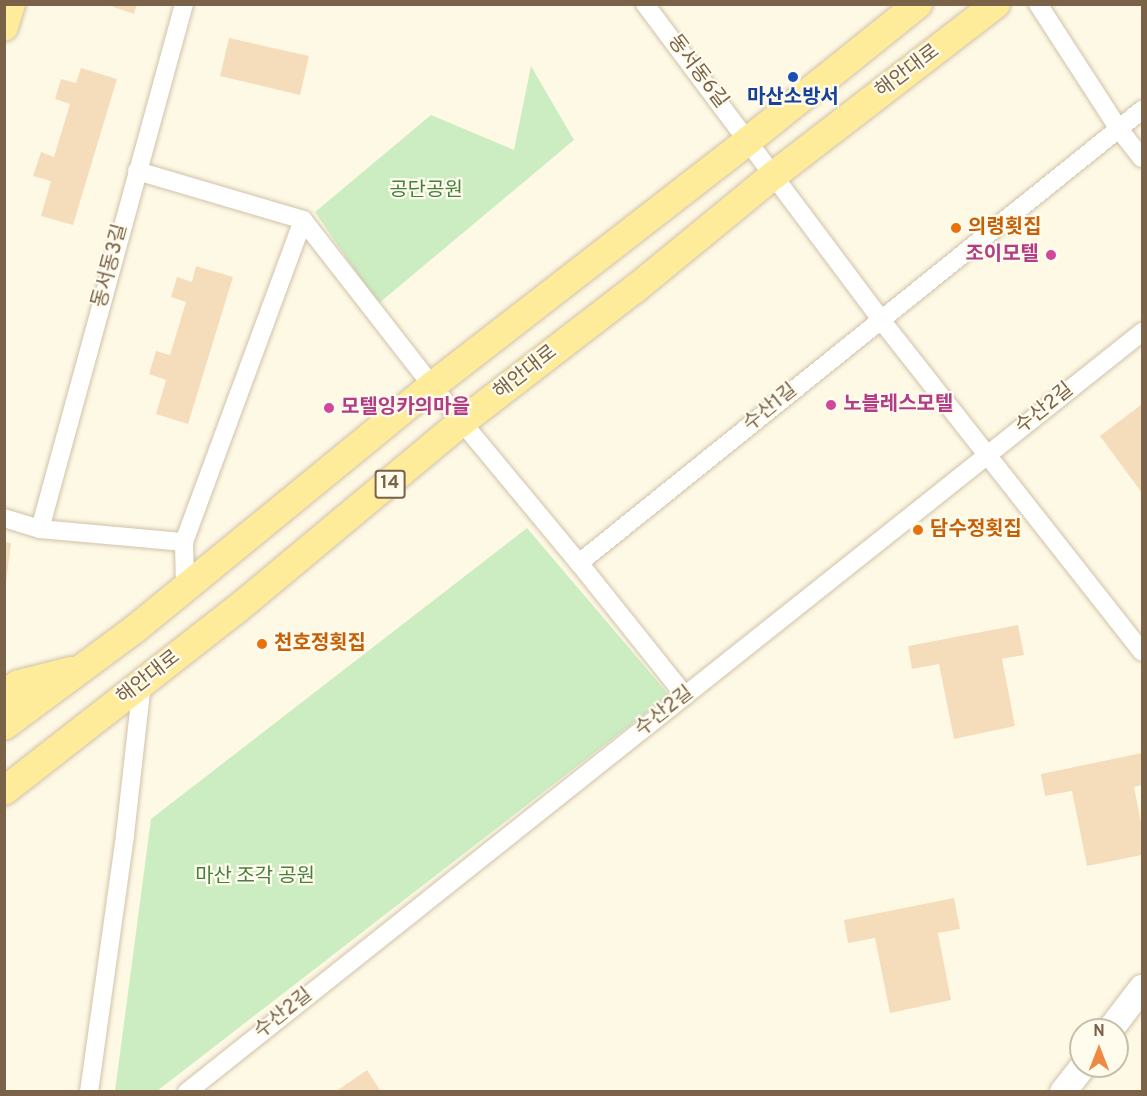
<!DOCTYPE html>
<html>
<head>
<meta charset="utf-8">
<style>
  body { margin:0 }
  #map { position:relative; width:1147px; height:1096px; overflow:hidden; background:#fef9e5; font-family:Overpass,"Noto Sans KR",sans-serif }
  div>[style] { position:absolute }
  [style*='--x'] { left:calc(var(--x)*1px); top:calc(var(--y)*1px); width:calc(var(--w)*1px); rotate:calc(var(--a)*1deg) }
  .green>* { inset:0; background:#ccedc2 }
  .building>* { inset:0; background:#f5ddbb }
  .roads { filter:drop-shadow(0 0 2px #d0c2aa) drop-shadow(0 0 2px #d0c2aa) }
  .minor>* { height:18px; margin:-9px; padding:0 9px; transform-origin:9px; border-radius:9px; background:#fff }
  .secondary>* { height:26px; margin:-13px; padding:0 13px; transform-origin:13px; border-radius:13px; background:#fff }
  .primary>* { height:28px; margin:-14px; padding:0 14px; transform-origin:14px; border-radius:14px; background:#ffec9b }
  .dots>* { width:16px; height:16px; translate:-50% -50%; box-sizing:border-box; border:3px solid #fffbed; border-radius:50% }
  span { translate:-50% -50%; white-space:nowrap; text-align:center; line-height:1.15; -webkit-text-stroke:4.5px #fffbed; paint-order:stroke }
  .shield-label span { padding:2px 4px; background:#fffbed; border:2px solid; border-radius:4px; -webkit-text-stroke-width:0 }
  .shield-label { font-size:18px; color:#796248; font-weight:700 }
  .street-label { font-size:20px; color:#796248 }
  .transit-label { font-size:20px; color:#164399; font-weight:700 }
  .park-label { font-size:20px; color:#47803f }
  .food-label { font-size:20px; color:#c56008; font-weight:700 }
  .left { translate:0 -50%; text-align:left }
  .hotel-label { font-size:20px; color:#b23c85; font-weight:700 }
  .right { translate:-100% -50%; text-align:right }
  .frame { position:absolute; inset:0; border:6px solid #796248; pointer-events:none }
  .north { position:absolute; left:1069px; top:1018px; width:60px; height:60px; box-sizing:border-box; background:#fffbed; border:2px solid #c9beab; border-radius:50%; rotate:0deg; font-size:16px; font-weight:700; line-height:24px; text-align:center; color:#796248 }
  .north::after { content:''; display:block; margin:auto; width:21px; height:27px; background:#ef8843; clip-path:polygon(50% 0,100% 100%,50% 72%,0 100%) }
</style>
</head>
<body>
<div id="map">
  <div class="green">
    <div style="clip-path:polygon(531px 66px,574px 140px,378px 304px,315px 212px,431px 115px,514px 150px)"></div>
    <div style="clip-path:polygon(527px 528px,669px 695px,157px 1091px,115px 1091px,151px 819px)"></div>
  </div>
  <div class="building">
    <div style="clip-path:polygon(105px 4px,137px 4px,134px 14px)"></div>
    <div style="clip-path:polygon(229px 38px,309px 56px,300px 95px,220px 76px)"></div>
    <div style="clip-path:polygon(81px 68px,117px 79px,73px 225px,41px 216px,51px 181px,33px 176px,41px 152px,54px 157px,70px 104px,55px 99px,61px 79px,76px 83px)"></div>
    <div style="clip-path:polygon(196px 266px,233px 277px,188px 424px,156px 414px,166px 380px,149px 374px,156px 351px,170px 355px,186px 302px,171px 297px,177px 277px,192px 282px)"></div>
    <div style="clip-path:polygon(1142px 404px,1142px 493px,1100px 436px)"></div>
    <div style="clip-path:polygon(4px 542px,11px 543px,6px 583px,4px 583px)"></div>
    <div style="clip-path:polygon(1018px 625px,1024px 655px,1002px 659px,1015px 726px,954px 739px,939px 664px,912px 669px,908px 646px)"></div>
    <div style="clip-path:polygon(1142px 753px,1142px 785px,1134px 787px,1142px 827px,1142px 855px,1087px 866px,1072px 791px,1045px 796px,1041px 774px)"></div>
    <div style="clip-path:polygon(954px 898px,960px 929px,938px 933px,951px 1000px,890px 1013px,875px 938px,848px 943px,844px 920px)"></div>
    <div style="clip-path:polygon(367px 1070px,381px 1092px,335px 1092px)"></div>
  </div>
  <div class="roads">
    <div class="minor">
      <div style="--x:645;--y:4;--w:394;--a:53.2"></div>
      <div style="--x:881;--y:320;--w:422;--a:51.8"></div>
      <div style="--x:1038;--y:4;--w:149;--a:57.1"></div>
      <div style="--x:1119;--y:129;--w:37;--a:52"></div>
      <div style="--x:137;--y:171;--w:173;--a:16.4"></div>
      <div style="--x:303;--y:220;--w:210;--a:52.1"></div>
      <div style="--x:432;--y:386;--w:230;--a:50.3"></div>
      <div style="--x:579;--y:563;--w:170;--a:51.4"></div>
      <div style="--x:4;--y:518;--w:38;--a:17"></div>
      <div style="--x:40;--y:529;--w:145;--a:5.2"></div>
      <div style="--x:40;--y:529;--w:544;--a:-74.66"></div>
      <div style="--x:579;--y:563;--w:723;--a:-38.82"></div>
      <div style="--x:185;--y:586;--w:44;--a:-91.3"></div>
      <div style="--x:184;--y:542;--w:343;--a:-69.7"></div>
      <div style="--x:89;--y:1092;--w:260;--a:-82"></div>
      <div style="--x:125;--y:835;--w:153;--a:-83.6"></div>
      <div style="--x:187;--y:1092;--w:1221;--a:-38.51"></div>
    </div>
    <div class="secondary">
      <div style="--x:1110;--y:1030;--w:53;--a:-52.7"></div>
      <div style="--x:1063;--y:1092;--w:33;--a:-52"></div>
    </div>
    <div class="primary">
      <div style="--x:4;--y:27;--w:24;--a:-73"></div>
      <div style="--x:4;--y:694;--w:18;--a:-34"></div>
      <div style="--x:19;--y:684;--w:54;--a:-14"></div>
      <div style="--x:4;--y:726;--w:163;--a:-36.5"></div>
      <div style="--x:135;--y:629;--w:384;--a:-39.3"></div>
      <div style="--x:432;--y:386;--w:401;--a:-37.8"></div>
      <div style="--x:749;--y:140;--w:217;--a:-38.8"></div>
      <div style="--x:4;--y:791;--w:294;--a:-38"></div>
      <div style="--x:236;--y:610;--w:294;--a:-39.8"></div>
      <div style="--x:462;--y:422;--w:218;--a:-37.6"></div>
      <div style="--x:635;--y:289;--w:180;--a:-39.4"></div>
      <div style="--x:774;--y:175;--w:280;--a:-37.6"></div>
    </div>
  </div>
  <div class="dots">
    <div style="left:793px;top:77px;background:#1a4fb4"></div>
    <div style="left:956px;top:228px;background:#e8710a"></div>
    <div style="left:1051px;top:255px;background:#d1479c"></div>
    <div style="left:831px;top:405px;background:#d1479c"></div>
    <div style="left:329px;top:408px;background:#d1479c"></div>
    <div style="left:918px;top:530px;background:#e8710a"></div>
    <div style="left:262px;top:644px;background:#e8710a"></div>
  </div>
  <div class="shield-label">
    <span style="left:390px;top:484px">14</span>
  </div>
  <div class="street-label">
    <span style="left:697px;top:72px;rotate:53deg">동서동6길</span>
    <span style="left:908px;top:72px;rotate:-37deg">해안대로</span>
    <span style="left:111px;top:266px;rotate:-75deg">동서동3길</span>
    <span style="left:526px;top:373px;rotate:-38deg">해안대로</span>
    <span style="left:771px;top:408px;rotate:-39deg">수산1길</span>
    <span style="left:1045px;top:409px;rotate:-39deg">수산2길</span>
    <span style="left:149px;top:678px;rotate:-38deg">해안대로</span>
    <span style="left:665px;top:712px;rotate:-38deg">수산2길</span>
    <span style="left:284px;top:1014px;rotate:-38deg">수산2길</span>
  </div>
  <div class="transit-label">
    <span style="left:793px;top:98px">마산소방서</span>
  </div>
  <div class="park-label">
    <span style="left:426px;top:191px">공단공원</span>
    <span style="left:255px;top:877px">마산 조각 공원</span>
  </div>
  <div class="food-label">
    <span class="left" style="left:968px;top:228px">의령횟집</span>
    <span class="left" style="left:930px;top:530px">담수정횟집</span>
    <span class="left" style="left:274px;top:644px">천호정횟집</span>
  </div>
  <div class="hotel-label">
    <span class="right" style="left:1039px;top:255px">조이모텔</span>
    <span class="left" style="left:843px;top:405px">노블레스모텔</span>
    <span class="left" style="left:341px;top:408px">모텔잉카의마을</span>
  </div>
  <div class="frame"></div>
  <div class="north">N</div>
</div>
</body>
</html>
